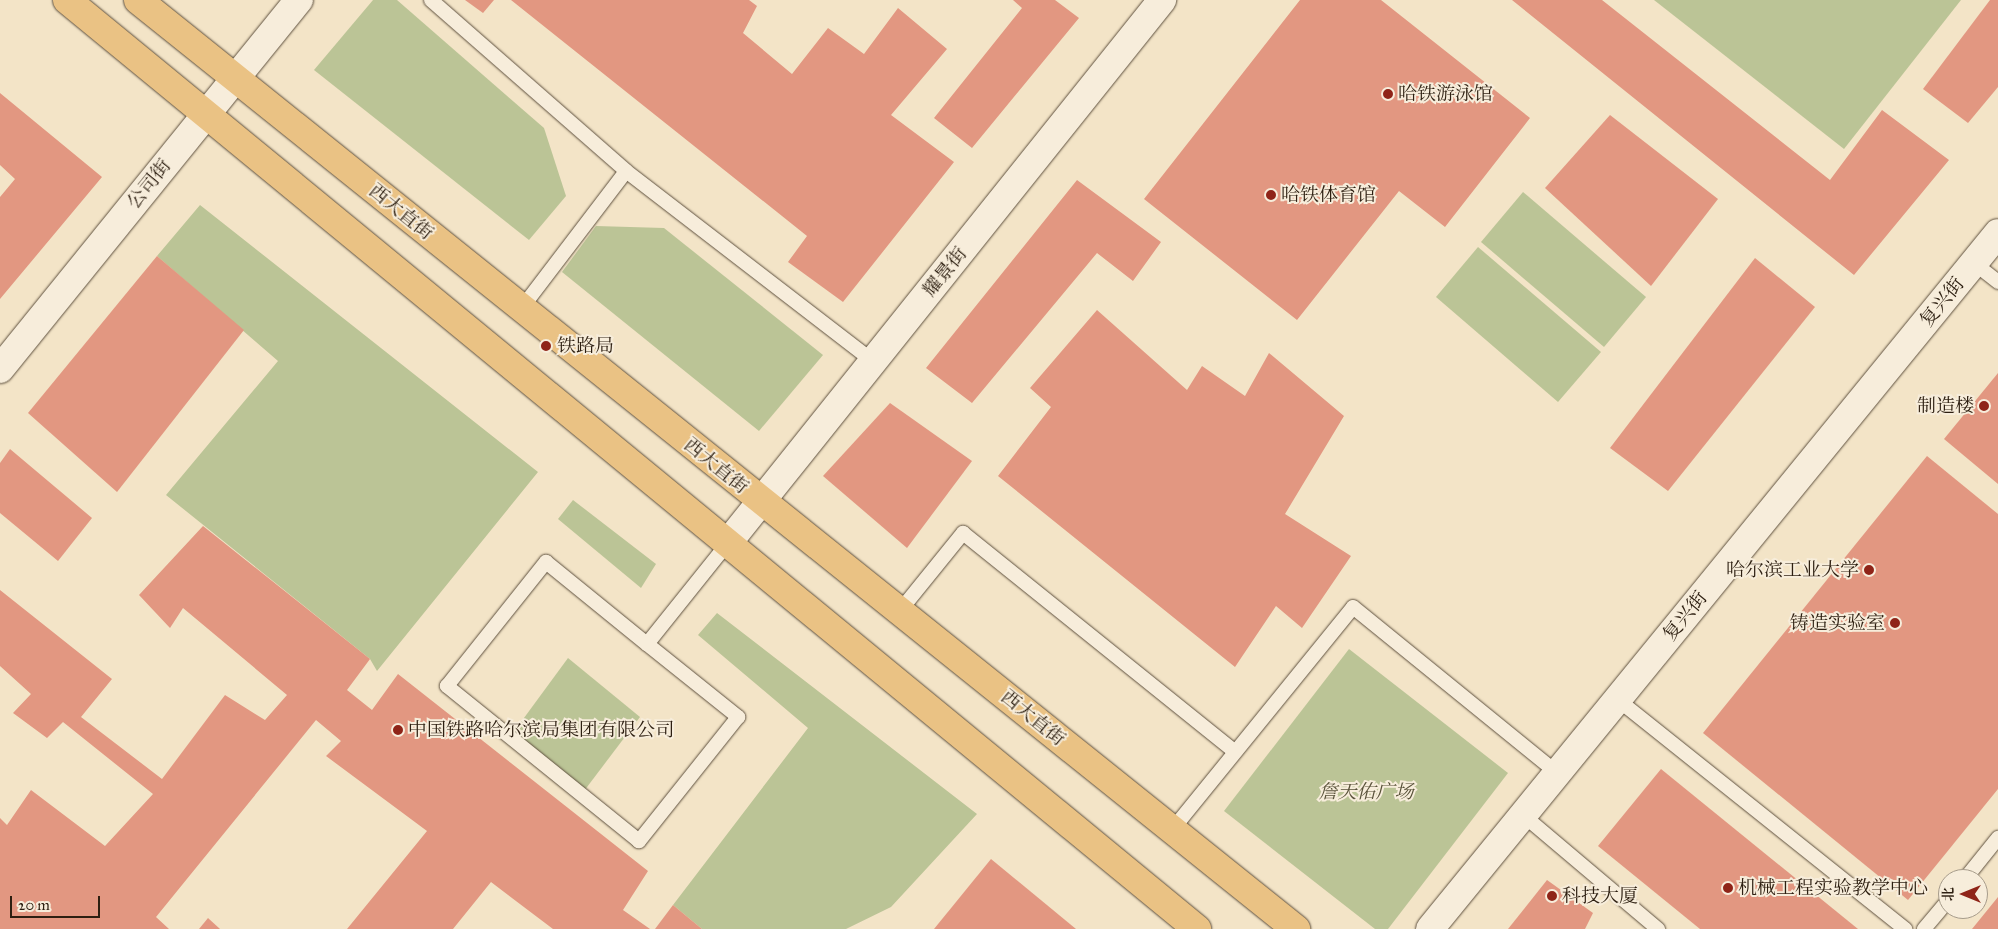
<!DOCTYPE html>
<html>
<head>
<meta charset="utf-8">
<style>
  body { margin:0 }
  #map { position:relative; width:1998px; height:929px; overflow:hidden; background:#f3e4c7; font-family:"IM FELL Great Primer","Noto Serif SC",serif }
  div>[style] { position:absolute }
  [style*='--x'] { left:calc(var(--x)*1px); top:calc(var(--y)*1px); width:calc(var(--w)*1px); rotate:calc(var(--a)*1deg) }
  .green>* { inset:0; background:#bbc496 }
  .building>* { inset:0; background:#e29781 }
  .roads { filter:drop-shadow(0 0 1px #5e503e) drop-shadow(0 0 1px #5e503e) }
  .lane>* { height:14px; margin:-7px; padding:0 7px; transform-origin:7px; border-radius:7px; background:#f7eddb }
  .secondary>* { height:28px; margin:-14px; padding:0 14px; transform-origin:14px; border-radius:14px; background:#f7eddb }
  .primary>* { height:28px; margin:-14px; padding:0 14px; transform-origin:14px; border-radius:14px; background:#eac284 }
  .dots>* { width:14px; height:14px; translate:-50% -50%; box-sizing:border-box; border:2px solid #f7eddb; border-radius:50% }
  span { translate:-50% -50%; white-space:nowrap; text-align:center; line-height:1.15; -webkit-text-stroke:4px #f7eddb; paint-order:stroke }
  .poi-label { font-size:19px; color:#2d1f11 }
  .left { translate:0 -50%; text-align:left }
  .right { translate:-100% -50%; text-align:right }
  .street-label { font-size:19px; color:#2d1f11 }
  .park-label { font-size:19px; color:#585139; font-style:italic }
  .north { position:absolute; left:1938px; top:869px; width:50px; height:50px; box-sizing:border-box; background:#f7eddb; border:1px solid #a69b8a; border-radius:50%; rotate:270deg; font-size:14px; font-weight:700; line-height:20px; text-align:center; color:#2d1f11 }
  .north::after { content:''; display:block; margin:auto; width:18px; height:22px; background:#8f2418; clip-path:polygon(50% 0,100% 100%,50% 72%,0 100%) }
  .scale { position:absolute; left:10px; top:896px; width:90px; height:22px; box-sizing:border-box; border:2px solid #2d1f11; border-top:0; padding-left:6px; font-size:15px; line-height:18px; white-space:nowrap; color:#2d1f11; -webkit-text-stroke:4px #f7eddb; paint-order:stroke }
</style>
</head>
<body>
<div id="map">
  <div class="green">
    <div style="clip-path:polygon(373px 0,397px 0,544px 128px,566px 196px,529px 240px,314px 70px)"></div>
    <div style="clip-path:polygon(1654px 0,1961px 0,1844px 149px)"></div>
    <div style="clip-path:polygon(1523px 192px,1646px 297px,1604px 347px,1481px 242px)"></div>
    <div style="clip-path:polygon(200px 205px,538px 472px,377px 671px,370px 659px,166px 495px,278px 361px,157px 256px)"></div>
    <div style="clip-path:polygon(596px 226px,664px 228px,823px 355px,759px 431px,562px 272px)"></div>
    <div style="clip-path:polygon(1478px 247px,1601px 352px,1558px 402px,1436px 297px)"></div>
    <div style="clip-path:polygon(573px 500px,656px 564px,641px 588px,558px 519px)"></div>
    <div style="clip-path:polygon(717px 613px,977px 814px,891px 907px,846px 929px,702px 929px,673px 905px,808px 728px,698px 635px)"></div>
    <div style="clip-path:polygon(1349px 649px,1508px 773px,1388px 929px,1375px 929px,1224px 811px)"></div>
    <div style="clip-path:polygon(568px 658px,640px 717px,581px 795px,510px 737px)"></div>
  </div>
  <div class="building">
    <div style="clip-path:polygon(465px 0,494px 0,483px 13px)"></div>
    <div style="clip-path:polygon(511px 0,749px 0,757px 6px,743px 33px,792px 74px,828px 28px,864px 54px,898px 8px,947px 49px,891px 115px,954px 162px,843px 302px,788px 262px,807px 236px)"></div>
    <div style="clip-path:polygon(1013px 0,1055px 0,1079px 18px,972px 148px,934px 118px,1022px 8px)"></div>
    <div style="clip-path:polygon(1300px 0,1381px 0,1530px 118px,1445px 227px,1399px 191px,1297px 320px,1144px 199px)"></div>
    <div style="clip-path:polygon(1512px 0,1602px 0,1830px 180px,1882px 110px,1949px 160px,1854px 275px)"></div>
    <div style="clip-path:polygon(1990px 0,1998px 0,1998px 87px,1968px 123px,1923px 89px)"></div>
    <div style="clip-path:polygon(0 93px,102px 177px,0 299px,0 197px,15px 179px,0 165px)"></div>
    <div style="clip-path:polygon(1610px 115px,1718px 199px,1651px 286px,1545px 188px)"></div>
    <div style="clip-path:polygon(1077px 180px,1161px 242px,1133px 281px,1097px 253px,972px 403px,926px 368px)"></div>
    <div style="clip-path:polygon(157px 256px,244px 330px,117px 492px,28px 413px)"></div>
    <div style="clip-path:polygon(1755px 258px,1815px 307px,1668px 491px,1610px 448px)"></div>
    <div style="clip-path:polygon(1097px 310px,1187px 390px,1202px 366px,1245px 396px,1269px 353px,1344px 416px,1285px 514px,1351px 556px,1302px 628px,1276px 606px,1235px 667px,998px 476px,1051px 407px,1030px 388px)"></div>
    <div style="clip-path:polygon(1998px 373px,1998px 484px,1944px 439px)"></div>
    <div style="clip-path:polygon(890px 403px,972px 461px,907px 548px,823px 476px)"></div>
    <div style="clip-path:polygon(10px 449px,92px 518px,58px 561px,0 513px,0 463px)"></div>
    <div style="clip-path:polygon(1927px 456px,1998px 514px,1998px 789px,1908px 900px,1703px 733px)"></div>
    <div style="clip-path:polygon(203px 526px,370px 659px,347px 690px,372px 710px,398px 674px,648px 871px,623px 910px,650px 929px,553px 929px,491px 882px,453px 929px,347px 929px,427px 831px,326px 756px,341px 741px,316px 720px,156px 917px,169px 929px,0 929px,0 818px,7px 825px,31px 790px,105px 846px,153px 794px,63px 722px,47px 738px,13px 713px,31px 694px,0 666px,0 590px,112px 679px,81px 717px,162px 779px,225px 695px,265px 720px,287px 695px,183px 608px,170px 628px,139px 595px)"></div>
    <div style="clip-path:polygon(1661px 769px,1858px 929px,1700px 929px,1598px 846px)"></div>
    <div style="clip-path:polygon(991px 859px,1076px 929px,934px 929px)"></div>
    <div style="clip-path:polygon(1547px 880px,1593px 913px,1585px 929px,1508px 929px)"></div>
    <div style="clip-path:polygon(1998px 897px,1998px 929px,1972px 929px)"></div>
    <div style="clip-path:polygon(673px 905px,702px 929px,655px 929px)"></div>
    <div style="clip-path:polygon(208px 918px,220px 929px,199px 929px)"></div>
  </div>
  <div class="roads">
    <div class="lane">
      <div style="--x:431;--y:0;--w:259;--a:41.2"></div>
      <div style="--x:1974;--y:263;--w:31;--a:38"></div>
      <div style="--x:521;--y:309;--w:173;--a:-52.7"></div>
      <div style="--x:626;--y:171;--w:312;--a:37.6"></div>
      <div style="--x:899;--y:612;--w:102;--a:-51"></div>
      <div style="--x:963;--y:533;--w:349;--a:38.8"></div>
      <div style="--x:647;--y:644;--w:117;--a:38.7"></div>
      <div style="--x:738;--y:717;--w:159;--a:128.6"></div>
      <div style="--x:639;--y:841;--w:247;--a:-141.1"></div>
      <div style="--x:447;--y:686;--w:159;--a:-51.4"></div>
      <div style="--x:546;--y:562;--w:130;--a:39.1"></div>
      <div style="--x:647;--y:644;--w:128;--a:-51.3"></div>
      <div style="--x:1617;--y:699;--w:369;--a:38.6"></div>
      <div style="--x:1523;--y:815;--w:177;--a:40.2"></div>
      <div style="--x:1172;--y:830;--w:287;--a:-50.9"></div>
      <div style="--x:1353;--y:607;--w:263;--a:39.1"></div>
      <div style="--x:1965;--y:879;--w:53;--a:-51.2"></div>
      <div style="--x:1924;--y:929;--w:38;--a:-50"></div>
    </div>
    <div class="secondary">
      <div style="--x:0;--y:369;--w:475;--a:-51"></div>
      <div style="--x:727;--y:544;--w:697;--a:-51.35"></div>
      <div style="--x:1430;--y:929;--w:898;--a:-50.78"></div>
    </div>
    <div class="primary">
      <div style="--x:67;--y:0;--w:1463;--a:39.42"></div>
      <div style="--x:138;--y:0;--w:1485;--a:38.74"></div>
    </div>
  </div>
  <div class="dots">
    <div style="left:1388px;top:94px;background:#8f2418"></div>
    <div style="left:1271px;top:195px;background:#8f2418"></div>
    <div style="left:546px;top:346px;background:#8f2418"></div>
    <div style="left:1984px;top:406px;background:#8f2418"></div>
    <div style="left:1869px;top:570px;background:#8f2418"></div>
    <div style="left:1895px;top:623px;background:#8f2418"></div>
    <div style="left:398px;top:730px;background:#8f2418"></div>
    <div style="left:1728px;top:888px;background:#8f2418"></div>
    <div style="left:1552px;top:896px;background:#8f2418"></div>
  </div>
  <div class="poi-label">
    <span class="left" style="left:1398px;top:94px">哈铁游泳馆</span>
    <span class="left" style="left:1281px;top:195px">哈铁体育馆</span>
    <span class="left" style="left:557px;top:346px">铁路局</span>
    <span class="right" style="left:1974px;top:406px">制造楼</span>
    <span class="right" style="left:1859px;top:570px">哈尔滨工业大学</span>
    <span class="right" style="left:1885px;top:623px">铸造实验室</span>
    <span class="left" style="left:408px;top:730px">中国铁路哈尔滨局集团有限公司</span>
    <span class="left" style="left:1738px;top:888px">机械工程实验教学中心</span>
    <span class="left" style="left:1562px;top:896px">科技大厦</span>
  </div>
  <div class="street-label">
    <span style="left:149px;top:184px;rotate:-51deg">公司街</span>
    <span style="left:401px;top:212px;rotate:39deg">西大直街</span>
    <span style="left:945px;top:272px;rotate:-51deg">耀景街</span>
    <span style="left:1942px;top:302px;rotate:-51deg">复兴街</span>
    <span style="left:716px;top:466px;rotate:39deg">西大直街</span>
    <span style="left:1685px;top:616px;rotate:-51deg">复兴街</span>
    <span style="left:1033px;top:718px;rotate:39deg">西大直街</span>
  </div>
  <div class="park-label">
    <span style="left:1366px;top:792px">詹天佑广场</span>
  </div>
  <div class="north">北</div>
  <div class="scale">20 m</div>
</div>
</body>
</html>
